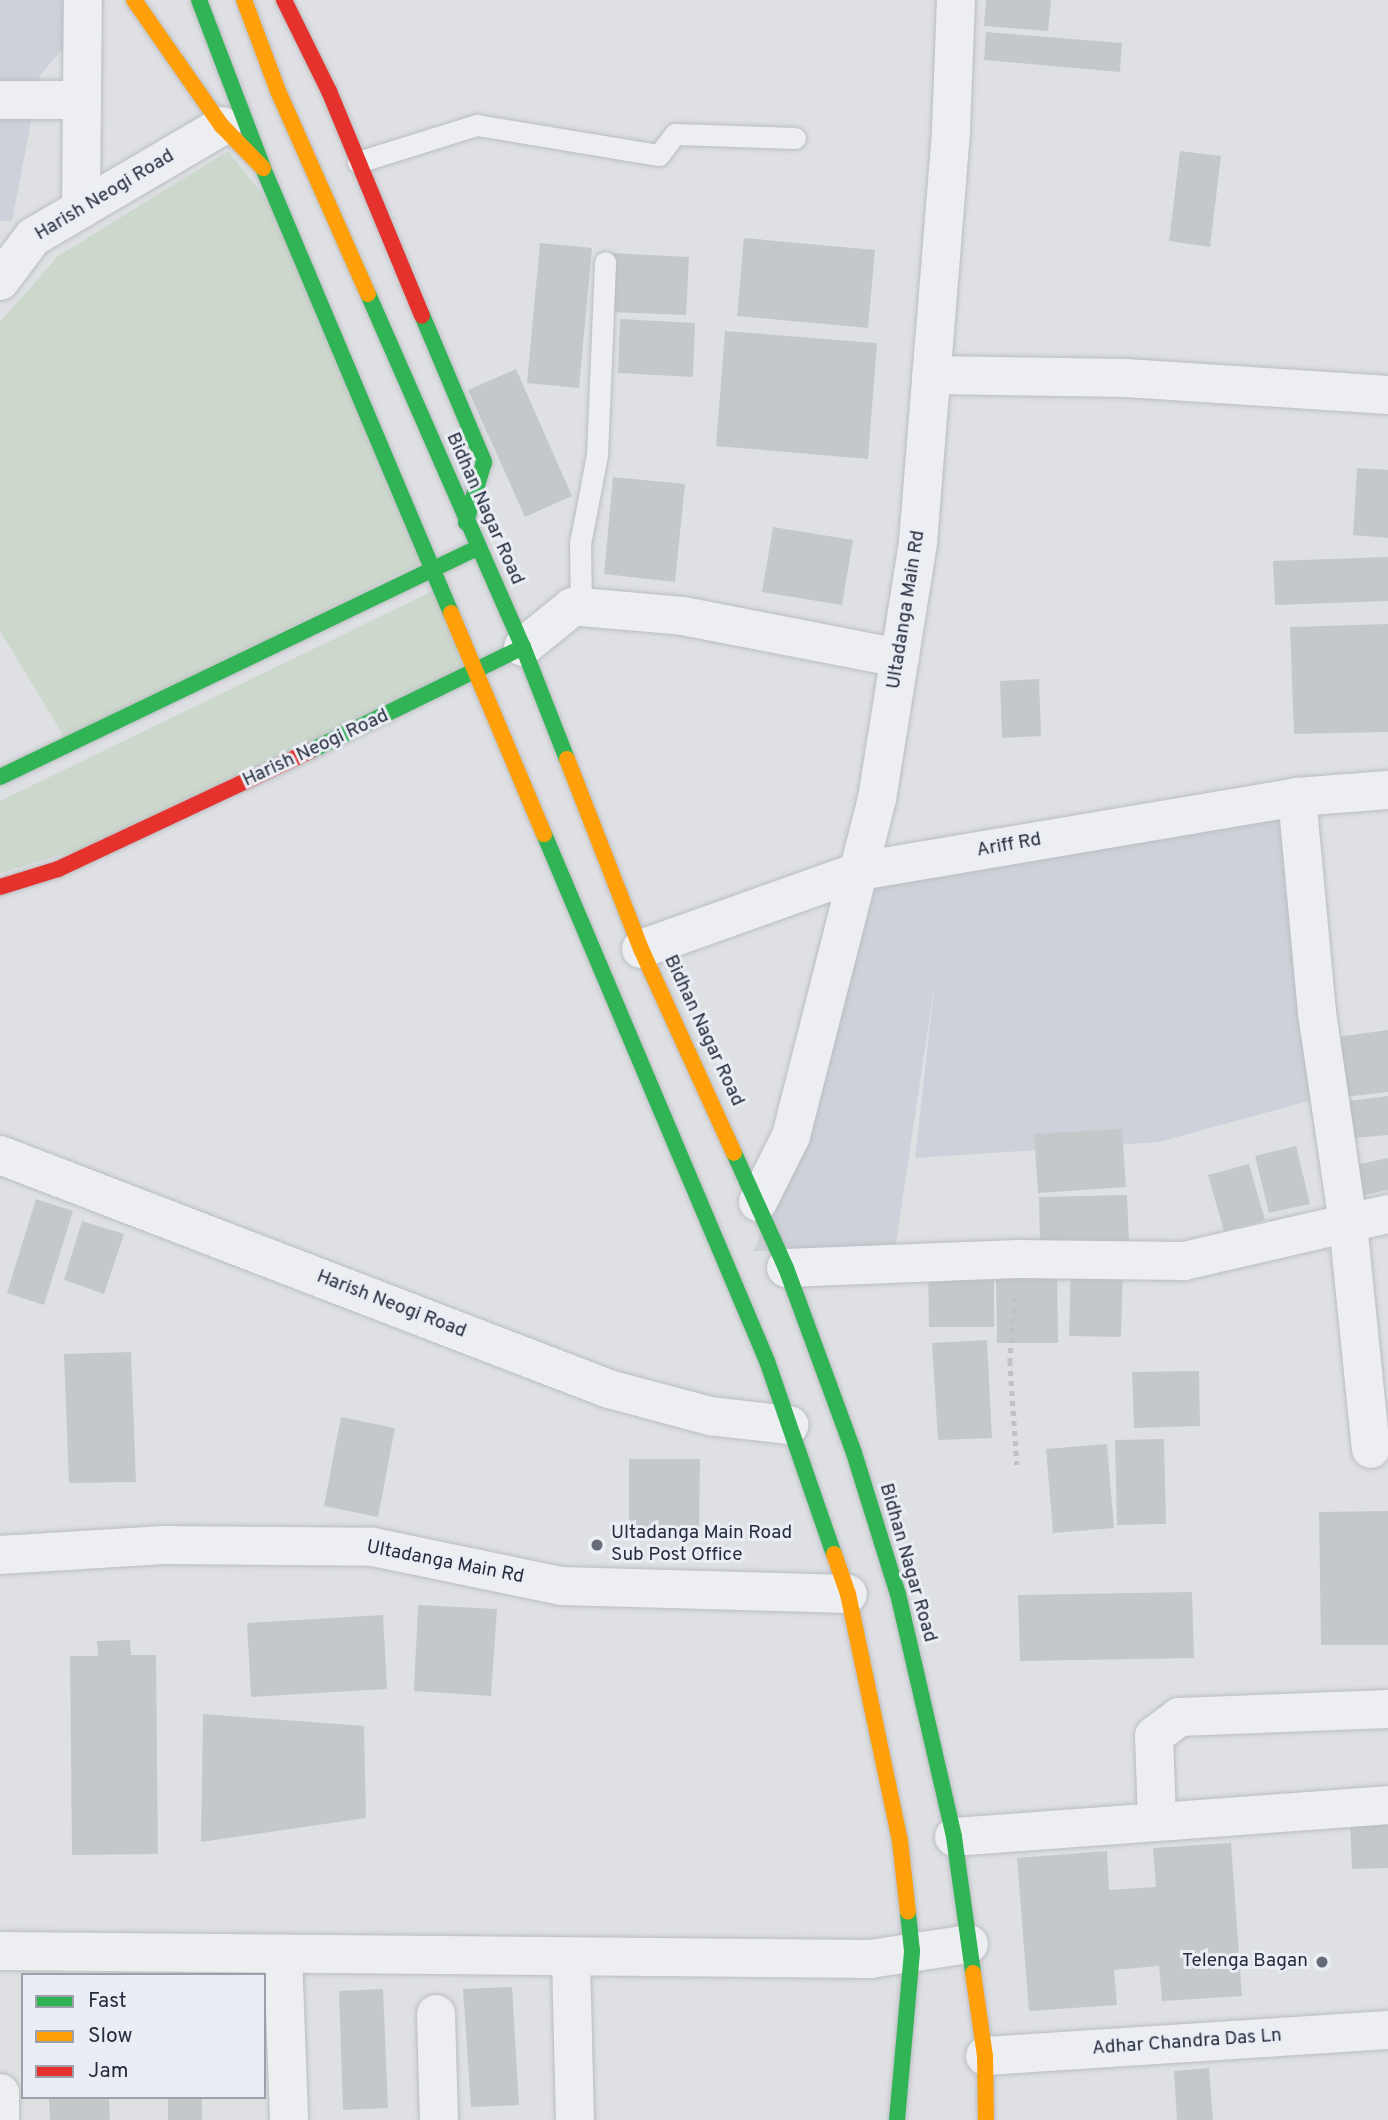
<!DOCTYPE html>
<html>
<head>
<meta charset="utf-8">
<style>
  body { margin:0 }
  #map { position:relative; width:1388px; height:2120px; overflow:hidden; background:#dee0e3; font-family:Overpass,sans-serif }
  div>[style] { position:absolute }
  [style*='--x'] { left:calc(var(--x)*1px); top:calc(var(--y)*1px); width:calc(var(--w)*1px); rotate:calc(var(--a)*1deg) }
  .built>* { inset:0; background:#ced1d9 }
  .green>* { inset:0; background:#cdd8cd }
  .building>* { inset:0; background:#c5c8cb }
  .path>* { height:4.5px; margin-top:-2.25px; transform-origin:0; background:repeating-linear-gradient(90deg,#c0c1c7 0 5px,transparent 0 10px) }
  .roads { filter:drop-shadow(0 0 2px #bbbdc1) drop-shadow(0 0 2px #bbbdc1) }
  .lane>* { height:21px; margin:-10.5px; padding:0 10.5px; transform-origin:10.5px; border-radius:10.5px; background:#edeef1 }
  .street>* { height:38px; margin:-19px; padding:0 19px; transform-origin:19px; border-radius:19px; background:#edeef1 }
  .fast>* { height:16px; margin:-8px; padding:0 8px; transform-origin:8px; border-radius:8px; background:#30b455 }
  .slow>* { height:16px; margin:-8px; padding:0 8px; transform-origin:8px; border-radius:8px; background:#ff9f0a }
  .jam>* { height:16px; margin:-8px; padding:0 8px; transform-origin:8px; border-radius:8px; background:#e5322d }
  .dots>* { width:19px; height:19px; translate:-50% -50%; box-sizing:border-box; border:4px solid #eaeef4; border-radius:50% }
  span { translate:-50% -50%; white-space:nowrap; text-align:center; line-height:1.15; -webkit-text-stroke:6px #eaeef4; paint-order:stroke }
  .street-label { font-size:19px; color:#242c3d }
  .poi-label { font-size:19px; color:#242c3d }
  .left { translate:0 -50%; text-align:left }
  .right { translate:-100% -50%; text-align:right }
  .legend { position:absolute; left:21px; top:1973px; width:245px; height:126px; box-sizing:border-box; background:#eaeef4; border:2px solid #9ba0ab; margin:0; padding:9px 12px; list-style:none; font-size:21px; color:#242c3d }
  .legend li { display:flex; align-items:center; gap:14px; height:35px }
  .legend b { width:35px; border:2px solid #9ba0ab }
</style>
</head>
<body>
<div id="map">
  <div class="built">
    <div style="clip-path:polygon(0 0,106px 0,40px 75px,12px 221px,0 221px)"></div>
    <div style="clip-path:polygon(1282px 812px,1316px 1099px,1159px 1142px,915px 1158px,935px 981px,895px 1250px,753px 1251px,805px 1142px,878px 880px)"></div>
  </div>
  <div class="green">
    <div style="clip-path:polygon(228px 151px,275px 210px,423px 562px,65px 738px,0 631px,0 322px,58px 256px)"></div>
    <div style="clip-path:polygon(437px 589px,473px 662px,92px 846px,0 873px,0 801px)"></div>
  </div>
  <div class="building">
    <div style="clip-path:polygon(986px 0,1051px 0,1048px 31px,984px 26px)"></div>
    <div style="clip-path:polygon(986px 32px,1122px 43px,1120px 72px,984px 60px)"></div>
    <div style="clip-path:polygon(1180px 151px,1221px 156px,1210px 247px,1169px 241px)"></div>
    <div style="clip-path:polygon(744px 238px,875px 250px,868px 328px,737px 316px)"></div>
    <div style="clip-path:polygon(540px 243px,592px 248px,579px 388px,527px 383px)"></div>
    <div style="clip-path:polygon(612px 253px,689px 257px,686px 315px,610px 312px)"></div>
    <div style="clip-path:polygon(620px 319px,695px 323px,693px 377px,618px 373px)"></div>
    <div style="clip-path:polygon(725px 331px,877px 343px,868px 459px,716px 446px)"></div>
    <div style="clip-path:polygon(516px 369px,572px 496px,525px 517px,468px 390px)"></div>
    <div style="clip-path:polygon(1357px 468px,1388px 470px,1388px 538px,1353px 535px)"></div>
    <div style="clip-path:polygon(613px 477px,685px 484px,675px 582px,604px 574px)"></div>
    <div style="clip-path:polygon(773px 527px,853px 540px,842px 605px,762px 592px)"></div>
    <div style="clip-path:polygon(1388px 557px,1388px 601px,1275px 605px,1273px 561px)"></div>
    <div style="clip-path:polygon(1388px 624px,1388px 732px,1294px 734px,1290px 627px)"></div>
    <div style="clip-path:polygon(1039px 679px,1041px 736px,1002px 738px,1000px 681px)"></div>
    <div style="clip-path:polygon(1388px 1030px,1388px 1092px,1345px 1097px,1337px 1037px)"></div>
    <div style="clip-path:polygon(1388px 1096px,1388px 1135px,1354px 1138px,1349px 1101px)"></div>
    <div style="clip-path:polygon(1122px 1129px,1126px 1187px,1038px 1193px,1034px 1134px)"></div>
    <div style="clip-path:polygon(1296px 1146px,1310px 1204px,1269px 1213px,1255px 1156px)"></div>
    <div style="clip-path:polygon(1388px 1158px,1388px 1190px,1350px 1198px,1346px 1167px)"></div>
    <div style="clip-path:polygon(1249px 1164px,1265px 1220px,1224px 1231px,1208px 1175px)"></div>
    <div style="clip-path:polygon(1127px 1195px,1129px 1242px,1040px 1244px,1039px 1197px)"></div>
    <div style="clip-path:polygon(36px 1199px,73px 1211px,44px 1305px,7px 1293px)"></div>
    <div style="clip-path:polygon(82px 1221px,124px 1234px,104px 1294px,64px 1280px)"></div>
    <div style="clip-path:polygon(928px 1263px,994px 1264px,994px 1327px,929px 1327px)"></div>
    <div style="clip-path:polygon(1071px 1264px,1123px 1266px,1121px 1337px,1069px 1336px)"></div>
    <div style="clip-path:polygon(1057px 1265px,1058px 1343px,997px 1343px,996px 1266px)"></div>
    <div style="clip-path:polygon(987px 1340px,992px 1438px,938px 1440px,932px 1343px)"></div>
    <div style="clip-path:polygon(131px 1352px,136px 1482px,69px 1483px,64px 1354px)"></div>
    <div style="clip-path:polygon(1199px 1371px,1200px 1426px,1134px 1428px,1132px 1372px)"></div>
    <div style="clip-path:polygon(341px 1417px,395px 1428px,378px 1517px,324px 1506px)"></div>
    <div style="clip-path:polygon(1164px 1439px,1166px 1524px,1117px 1525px,1115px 1440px)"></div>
    <div style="clip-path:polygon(1107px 1444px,1114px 1528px,1053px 1533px,1046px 1449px)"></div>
    <div style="clip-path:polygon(629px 1459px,700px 1459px,699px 1533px,629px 1532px)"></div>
    <div style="clip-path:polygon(1388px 1511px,1388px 1645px,1321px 1645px,1319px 1512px)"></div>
    <div style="clip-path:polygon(1192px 1592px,1194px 1658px,1020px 1661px,1018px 1595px)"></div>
    <div style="clip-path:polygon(418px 1605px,497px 1609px,491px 1696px,414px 1691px)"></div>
    <div style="clip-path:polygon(383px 1615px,387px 1689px,251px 1697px,247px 1623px)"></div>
    <div style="clip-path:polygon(130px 1640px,131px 1655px,156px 1655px,158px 1854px,72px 1855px,70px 1656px,98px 1656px,97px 1641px)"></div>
    <div style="clip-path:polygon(203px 1714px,364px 1726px,366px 1818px,201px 1842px)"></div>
    <div style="clip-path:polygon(1388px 1823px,1388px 1868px,1352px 1869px,1350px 1825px)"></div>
    <div style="clip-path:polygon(1231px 1843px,1242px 1996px,1162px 2001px,1159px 1966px,1114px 1970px,1117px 2005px,1029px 2011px,1017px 1858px,1107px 1851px,1109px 1890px,1156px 1887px,1153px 1848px)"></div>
    <div style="clip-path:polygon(512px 1987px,519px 2105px,471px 2107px,463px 1989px)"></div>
    <div style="clip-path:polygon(383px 1989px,388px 2108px,343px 2110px,339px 1991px)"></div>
    <div style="clip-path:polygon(1209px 2068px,1213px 2120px,1177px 2120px,1174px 2071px)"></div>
    <div style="clip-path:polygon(49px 2097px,109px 2097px,110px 2120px,50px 2120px)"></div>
    <div style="clip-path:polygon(168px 2097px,202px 2097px,202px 2120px,168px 2120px)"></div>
  </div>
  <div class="path">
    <div style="--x:1015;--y:1298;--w:63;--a:94.5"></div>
    <div style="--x:1010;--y:1361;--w:104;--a:86.1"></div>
  </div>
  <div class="roads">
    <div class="lane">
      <div style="--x:358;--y:162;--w:125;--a:-17.3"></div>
      <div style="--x:477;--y:125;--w:184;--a:9.4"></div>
      <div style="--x:659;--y:155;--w:26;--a:-53"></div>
      <div style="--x:675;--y:134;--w:120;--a:1.9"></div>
      <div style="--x:581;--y:607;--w:63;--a:-90.9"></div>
      <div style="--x:580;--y:544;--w:91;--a:-79.2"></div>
      <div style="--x:597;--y:455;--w:193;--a:-87.6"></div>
    </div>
    <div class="street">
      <div style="--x:0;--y:100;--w:82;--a:0"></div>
      <div style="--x:81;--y:209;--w:209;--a:-89.5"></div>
      <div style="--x:0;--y:281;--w:55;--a:-53.1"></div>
      <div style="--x:33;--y:237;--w:219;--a:-30.4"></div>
      <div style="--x:931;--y:375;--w:195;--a:0.9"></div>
      <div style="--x:1126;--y:378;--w:263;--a:3.7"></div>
      <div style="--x:523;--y:647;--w:63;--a:-39.2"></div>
      <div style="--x:572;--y:607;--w:9;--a:0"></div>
      <div style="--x:581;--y:607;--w:102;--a:5"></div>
      <div style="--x:683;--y:616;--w:221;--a:11"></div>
      <div style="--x:1297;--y:797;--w:217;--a:84.7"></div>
      <div style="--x:1317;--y:1013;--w:213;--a:81.6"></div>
      <div style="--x:1348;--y:1224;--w:226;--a:84.2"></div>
      <div style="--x:641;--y:949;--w:232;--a:-19.6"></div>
      <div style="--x:860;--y:871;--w:443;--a:-9.6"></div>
      <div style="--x:1297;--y:797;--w:91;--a:-4.4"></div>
      <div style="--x:0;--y:1155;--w:652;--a:21.02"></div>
      <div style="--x:609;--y:1389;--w:105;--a:15"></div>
      <div style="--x:710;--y:1416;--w:80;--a:6.5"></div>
      <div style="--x:758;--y:1202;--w:74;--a:-63.4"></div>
      <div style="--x:791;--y:1136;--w:348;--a:-75.7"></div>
      <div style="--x:877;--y:799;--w:260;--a:-80.9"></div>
      <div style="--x:918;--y:542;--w:414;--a:-85.4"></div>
      <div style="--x:951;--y:129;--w:129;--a:-87.8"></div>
      <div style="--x:786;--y:1268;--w:232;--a:-2.2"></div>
      <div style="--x:1018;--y:1259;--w:166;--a:0.7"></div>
      <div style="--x:1184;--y:1261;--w:209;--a:-13"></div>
      <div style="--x:0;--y:1555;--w:164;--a:-3.5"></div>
      <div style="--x:164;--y:1545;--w:209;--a:0.5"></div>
      <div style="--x:373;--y:1547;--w:193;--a:11.7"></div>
      <div style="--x:562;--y:1586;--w:286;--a:1.6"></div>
      <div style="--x:1157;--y:1821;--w:85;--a:-92"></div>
      <div style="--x:1154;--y:1736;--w:31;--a:-37"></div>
      <div style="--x:1179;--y:1717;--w:209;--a:-2.2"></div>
      <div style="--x:954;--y:1837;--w:435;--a:-4.2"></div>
      <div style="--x:0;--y:1951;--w:870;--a:0.53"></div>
      <div style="--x:870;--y:1959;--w:100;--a:-8.6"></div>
      <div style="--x:283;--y:1954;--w:166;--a:87.9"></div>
      <div style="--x:571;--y:1958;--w:162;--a:88.6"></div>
      <div style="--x:436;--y:2014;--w:106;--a:88.4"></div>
      <div style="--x:985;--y:2056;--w:404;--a:-3.7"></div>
      <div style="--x:0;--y:2093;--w:27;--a:90"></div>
    </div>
    <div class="fast">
      <div style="--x:199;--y:0;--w:180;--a:69.1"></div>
      <div style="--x:263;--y:168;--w:483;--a:67.1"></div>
      <div style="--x:368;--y:294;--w:386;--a:66.3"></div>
      <div style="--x:523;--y:647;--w:120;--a:68.6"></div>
      <div style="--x:422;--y:315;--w:160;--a:67.1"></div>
      <div style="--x:484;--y:462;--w:63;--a:106.7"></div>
      <div style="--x:310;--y:751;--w:237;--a:-26"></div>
      <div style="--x:0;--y:777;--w:529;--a:-25.64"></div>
      <div style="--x:544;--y:834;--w:572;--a:67.06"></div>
      <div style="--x:767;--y:1361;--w:204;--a:70.9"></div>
      <div style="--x:734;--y:1153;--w:126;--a:65.7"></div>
      <div style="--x:786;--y:1268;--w:197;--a:69.8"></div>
      <div style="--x:854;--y:1453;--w:148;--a:72.7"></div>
      <div style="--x:898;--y:1594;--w:249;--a:77"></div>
      <div style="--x:954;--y:1837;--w:137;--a:82"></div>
      <div style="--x:897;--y:2120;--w:170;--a:-84.9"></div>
      <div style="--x:912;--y:1951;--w:39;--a:-96"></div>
    </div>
    <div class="slow">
      <div style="--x:134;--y:0;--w:154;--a:55.1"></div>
      <div style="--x:222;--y:126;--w:59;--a:45.7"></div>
      <div style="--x:244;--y:0;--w:97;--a:69.5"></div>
      <div style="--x:278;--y:91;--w:222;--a:66.1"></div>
      <div style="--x:451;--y:613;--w:240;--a:67.2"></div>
      <div style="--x:567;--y:759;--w:204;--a:68.7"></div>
      <div style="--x:641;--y:949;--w:224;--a:65.5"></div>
      <div style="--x:834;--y:1554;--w:42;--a:70.7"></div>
      <div style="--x:848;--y:1594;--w:252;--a:78.1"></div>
      <div style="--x:900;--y:1841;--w:71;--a:83.6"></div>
      <div style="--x:973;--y:1973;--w:84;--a:81.8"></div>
      <div style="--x:985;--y:2056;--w:64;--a:89.1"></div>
    </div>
    <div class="jam">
      <div style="--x:284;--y:0;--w:102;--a:63.7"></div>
      <div style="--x:329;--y:91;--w:243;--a:67.5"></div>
      <div style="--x:0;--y:887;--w:61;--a:-17.2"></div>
      <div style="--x:58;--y:869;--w:278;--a:-25.1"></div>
    </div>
  </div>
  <div class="dots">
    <div style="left:597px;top:1545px;background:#656b77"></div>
    <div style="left:1322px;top:1962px;background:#656b77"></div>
  </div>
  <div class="street-label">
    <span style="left:105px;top:196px;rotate:-31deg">Harish Neogi Road</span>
    <span style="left:484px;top:509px;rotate:66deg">Bidhan Nagar Road</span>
    <span style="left:907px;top:610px;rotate:-81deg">Ultadanga Main Rd</span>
    <span style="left:316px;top:749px;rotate:-25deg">Harish Neogi Road</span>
    <span style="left:1009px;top:846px;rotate:-10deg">Ariff Rd</span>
    <span style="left:703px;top:1031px;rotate:65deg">Bidhan Nagar Road</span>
    <span style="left:391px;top:1305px;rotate:21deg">Harish Neogi Road</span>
    <span style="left:445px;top:1563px;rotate:11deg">Ultadanga Main Rd</span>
    <span style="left:907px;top:1563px;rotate:74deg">Bidhan Nagar Road</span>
    <span style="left:1187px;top:2043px;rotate:-4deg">Adhar Chandra Das Ln</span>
  </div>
  <div class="poi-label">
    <span class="left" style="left:611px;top:1545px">Ultadanga Main Road<br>Sub Post Office</span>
    <span class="right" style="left:1308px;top:1962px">Telenga Bagan</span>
  </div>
  <ul class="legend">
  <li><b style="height:9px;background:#30b455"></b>Fast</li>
  <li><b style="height:9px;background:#ff9f0a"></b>Slow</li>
  <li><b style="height:9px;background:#e5322d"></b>Jam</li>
  </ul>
</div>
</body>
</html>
